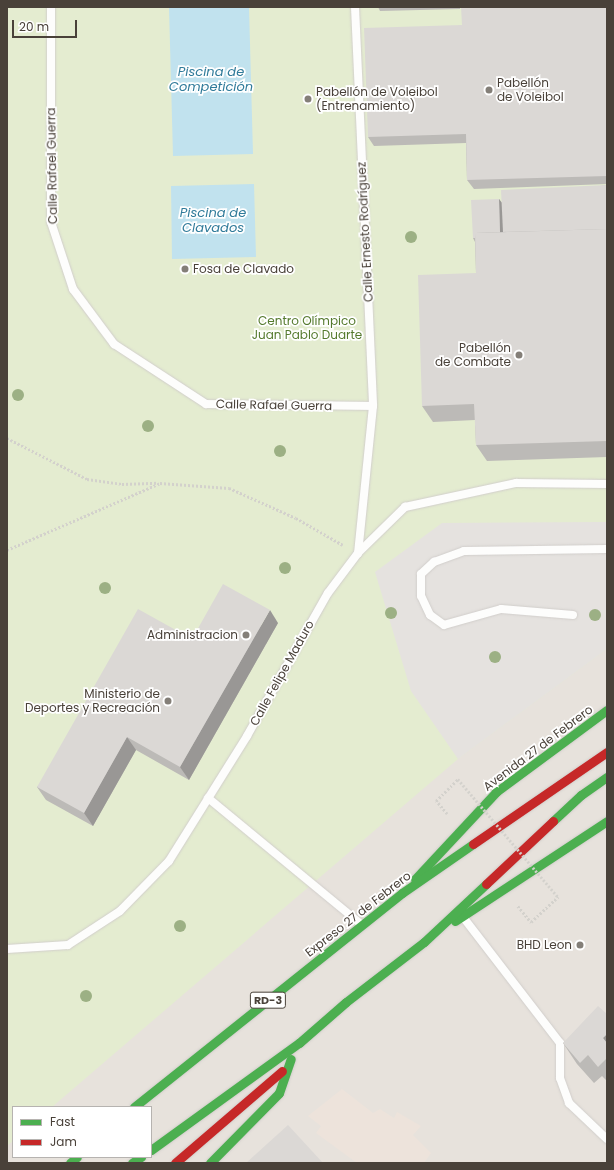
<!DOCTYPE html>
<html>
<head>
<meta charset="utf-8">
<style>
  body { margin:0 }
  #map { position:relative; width:614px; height:1170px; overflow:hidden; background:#f3f1ee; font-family:Poppins,sans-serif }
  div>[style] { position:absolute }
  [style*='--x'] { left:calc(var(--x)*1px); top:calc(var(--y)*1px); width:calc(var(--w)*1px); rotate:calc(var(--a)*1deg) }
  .residential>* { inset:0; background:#e7e2dc }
  .commercial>* { inset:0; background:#ede3db }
  .green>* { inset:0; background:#e4ecd0 }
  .parking>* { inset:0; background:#e5e2df }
  .water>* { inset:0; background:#c1e2ee }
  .path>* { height:2.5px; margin-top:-1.25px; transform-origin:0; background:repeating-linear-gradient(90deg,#d3d1cc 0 2px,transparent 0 4px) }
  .roads { filter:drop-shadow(0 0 1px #d1cecb) drop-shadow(0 0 1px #d1cecb) }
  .lane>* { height:8px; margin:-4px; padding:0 4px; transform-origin:4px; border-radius:4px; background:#fdfdfc }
  .fast>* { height:9px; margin:-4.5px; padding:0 4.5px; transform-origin:4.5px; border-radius:4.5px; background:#4caf50 }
  .jam>* { height:9px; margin:-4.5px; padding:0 4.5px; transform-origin:4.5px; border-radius:4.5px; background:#c62828 }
  .path-bridge>* { height:2.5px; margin-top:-1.25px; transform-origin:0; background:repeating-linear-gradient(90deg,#d3d1cc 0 2px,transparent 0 4px) }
  .trees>* { width:12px; height:12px; margin:-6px; border-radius:50%; background:#9cb084 }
  .wall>* { inset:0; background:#bcbab7 }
  .shaded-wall>* { inset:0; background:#999795 }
  .building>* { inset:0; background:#dbd8d5 }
  .dots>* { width:11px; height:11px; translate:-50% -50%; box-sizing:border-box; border:2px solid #fff; border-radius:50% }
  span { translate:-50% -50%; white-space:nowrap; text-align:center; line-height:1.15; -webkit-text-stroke:3.5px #fff; paint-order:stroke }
  .shield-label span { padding:1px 3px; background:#fff; border:1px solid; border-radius:3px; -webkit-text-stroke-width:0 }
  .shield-label { font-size:11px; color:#494139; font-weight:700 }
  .poi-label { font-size:12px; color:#494139 }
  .left { translate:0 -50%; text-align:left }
  .right { translate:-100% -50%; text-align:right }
  .street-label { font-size:12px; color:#494139 }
  .park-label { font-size:12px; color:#557a2e }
  .water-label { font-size:13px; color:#307b9a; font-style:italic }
  .frame { position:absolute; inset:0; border:8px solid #494139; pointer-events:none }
  .legend { position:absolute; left:12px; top:1106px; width:140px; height:52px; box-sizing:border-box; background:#fff; border:1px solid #b6b3b0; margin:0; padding:5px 7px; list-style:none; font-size:12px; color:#494139 }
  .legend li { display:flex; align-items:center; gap:8px; height:20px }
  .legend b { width:20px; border:1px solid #b6b3b0 }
  .scale { position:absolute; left:12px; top:20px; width:65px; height:18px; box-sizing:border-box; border:2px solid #494139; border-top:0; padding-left:5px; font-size:12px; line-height:14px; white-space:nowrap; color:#494139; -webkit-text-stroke:3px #fff; paint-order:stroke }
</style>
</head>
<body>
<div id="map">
  <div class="residential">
    <div style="clip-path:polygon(evenodd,7px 7px,607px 7px,607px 1163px,7px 1163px,7px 7px,13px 1107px,151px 1107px,151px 1157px,13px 1157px,13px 1107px)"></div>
  </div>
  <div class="commercial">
    <div style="clip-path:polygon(342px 1089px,373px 1113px,380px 1109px,394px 1118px,397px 1112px,421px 1126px,413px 1135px,431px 1153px,424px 1163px,357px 1163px,316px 1133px,321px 1126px,308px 1116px)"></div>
  </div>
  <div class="green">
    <div style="clip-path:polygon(7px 7px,607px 7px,607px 649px,458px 759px,52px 1107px,13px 1107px,13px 1141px,7px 1146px)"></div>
  </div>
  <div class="parking">
    <div style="clip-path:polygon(607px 522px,607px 649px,458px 759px,411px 691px,375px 572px,442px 523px)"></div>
  </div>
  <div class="water">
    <div style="clip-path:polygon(169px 7px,249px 7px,253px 154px,173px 156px)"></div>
    <div style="clip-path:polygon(254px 184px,256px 257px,172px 259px,171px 186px)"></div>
  </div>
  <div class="path">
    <div style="--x:7;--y:438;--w:90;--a:27.1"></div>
    <div style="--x:87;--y:479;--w:35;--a:8"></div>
    <div style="--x:122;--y:484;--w:36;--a:-2"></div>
    <div style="--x:7;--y:550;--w:167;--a:-23.6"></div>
    <div style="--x:160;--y:483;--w:69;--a:4.1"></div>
    <div style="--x:229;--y:488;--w:73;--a:24.1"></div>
    <div style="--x:296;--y:518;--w:54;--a:29.9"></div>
    <div style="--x:447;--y:814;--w:17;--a:-130"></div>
    <div style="--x:436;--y:801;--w:31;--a:-45"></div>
    <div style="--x:518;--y:906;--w:21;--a:51"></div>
    <div style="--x:531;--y:922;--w:37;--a:-43"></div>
  </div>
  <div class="roads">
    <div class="lane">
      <div style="--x:51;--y:7;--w:215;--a:90"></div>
      <div style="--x:51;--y:222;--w:71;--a:71.8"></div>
      <div style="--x:73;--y:289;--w:69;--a:53.3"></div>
      <div style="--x:114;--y:344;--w:110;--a:33.1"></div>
      <div style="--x:206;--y:404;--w:167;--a:0.7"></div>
      <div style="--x:355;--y:7;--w:399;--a:87.4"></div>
      <div style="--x:373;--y:406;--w:148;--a:95.8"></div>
      <div style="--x:573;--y:615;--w:72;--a:-175.2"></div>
      <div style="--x:501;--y:609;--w:59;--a:164.3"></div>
      <div style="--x:444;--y:625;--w:17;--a:-144"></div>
      <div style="--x:430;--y:615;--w:21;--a:-115"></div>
      <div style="--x:421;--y:596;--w:22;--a:-90"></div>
      <div style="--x:421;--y:574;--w:18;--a:-43"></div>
      <div style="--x:434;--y:562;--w:32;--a:-20"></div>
      <div style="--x:464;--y:551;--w:143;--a:-0.8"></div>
      <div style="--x:208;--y:798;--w:200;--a:39.5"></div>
      <div style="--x:463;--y:917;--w:159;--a:52.4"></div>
      <div style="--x:560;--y:1043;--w:35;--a:90"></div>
      <div style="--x:560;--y:1078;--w:27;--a:70"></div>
      <div style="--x:569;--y:1103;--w:52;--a:43.5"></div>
      <div style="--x:7;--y:949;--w:61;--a:-3.8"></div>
      <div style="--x:68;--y:945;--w:62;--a:-33.2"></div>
      <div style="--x:120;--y:911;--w:70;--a:-45.6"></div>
      <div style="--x:169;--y:861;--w:147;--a:-58"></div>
      <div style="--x:247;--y:736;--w:164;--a:-60.5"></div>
      <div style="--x:328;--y:593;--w:50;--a:-53.1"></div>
      <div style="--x:358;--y:553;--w:66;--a:-44.4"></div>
      <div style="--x:405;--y:507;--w:114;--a:-12.2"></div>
      <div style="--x:516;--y:483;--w:91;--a:0.6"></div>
    </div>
    <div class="fast">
      <div style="--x:553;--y:821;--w:38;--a:-43"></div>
      <div style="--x:581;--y:795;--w:32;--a:-35"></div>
      <div style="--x:415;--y:879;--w:119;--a:-47"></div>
      <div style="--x:496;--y:792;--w:138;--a:-36.5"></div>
      <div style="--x:455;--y:921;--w:182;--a:-33.3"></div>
      <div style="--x:134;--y:1107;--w:343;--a:-38.6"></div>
      <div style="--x:402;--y:893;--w:86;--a:-34.6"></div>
      <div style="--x:151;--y:1150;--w:183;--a:-35.9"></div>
      <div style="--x:299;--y:1043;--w:62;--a:-41.1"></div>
      <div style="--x:346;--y:1002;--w:98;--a:-37.6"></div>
      <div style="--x:424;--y:942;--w:85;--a:-43.1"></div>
      <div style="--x:70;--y:1163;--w:9;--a:-41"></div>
      <div style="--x:132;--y:1163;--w:11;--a:-34"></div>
      <div style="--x:210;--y:1163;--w:98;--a:-45.4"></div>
      <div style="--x:279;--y:1093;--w:36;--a:-71"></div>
    </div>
    <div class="jam">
      <div style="--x:473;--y:844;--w:163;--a:-34.5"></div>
      <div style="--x:486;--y:884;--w:92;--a:-43.2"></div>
      <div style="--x:175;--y:1163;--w:141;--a:-40.7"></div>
    </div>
  </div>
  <div class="path-bridge">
    <div style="--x:458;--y:779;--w:155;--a:49.7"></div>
  </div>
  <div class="trees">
    <div style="left:411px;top:237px"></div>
    <div style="left:18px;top:395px"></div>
    <div style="left:148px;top:426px"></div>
    <div style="left:280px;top:451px"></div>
    <div style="left:285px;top:568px"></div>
    <div style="left:105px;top:588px"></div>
    <div style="left:391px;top:613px"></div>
    <div style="left:595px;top:615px"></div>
    <div style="left:495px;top:657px"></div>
    <div style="left:180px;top:926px"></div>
    <div style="left:86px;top:996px"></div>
  </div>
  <div class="wall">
    <div style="clip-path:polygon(378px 7px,460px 7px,460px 9px,380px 11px)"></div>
    <div style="clip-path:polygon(607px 7px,607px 184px,474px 189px,467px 180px,466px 143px,374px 146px,368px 137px,462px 25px)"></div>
    <div style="clip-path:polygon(607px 185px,607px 457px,487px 461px,476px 445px,475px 420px,433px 422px,422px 406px,476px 273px,475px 242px,473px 238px,499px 199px,501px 202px)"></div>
    <div style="clip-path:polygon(278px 623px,189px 780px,136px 750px,93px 826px,46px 800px,37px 787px,192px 639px)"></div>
    <div style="clip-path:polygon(607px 1014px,607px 1081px,602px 1076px,594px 1083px,577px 1064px,563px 1043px)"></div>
  </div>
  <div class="shaded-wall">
    <div style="clip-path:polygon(499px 199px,505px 207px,506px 240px,500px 237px)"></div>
    <div style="clip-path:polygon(270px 610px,278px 623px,189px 780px,180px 767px)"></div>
    <div style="clip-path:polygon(127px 737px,136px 750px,93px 826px,84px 813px)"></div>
    <div style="clip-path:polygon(607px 1034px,607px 1044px,603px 1038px)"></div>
  </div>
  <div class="building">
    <div style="clip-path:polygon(461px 7px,607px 7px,607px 176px,467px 180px,466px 134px,368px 137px,364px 28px,462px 25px)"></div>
    <div style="clip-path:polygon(607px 185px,607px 229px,503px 232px,501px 190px)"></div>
    <div style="clip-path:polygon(499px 199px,500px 232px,475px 233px,475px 238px,473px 238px,471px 200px)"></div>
    <div style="clip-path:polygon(607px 229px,607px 441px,476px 445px,474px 404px,422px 406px,418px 275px,476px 273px,475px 233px)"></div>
    <div style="clip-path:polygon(223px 584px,270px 610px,180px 767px,127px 737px,84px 813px,37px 787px,138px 609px,192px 639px)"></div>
    <div style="clip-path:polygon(598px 1006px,607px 1014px,607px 1034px,603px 1038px,607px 1043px,607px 1058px,598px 1067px,588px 1055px,580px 1063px,563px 1043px)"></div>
    <div style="clip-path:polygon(288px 1125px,323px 1163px,246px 1163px)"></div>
  </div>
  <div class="dots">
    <div style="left:489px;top:90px;background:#847f78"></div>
    <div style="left:308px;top:99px;background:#847f78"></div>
    <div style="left:185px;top:269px;background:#847f78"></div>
    <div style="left:519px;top:355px;background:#847f78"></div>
    <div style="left:246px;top:635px;background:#847f78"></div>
    <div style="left:168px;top:701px;background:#847f78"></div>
    <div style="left:580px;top:945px;background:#847f78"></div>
  </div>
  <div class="shield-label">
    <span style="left:268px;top:1000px">RD-3</span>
  </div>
  <div class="poi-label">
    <span class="left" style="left:497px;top:90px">Pabellón<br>de Voleibol</span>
    <span class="left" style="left:316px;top:99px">Pabellón de Voleibol<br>(Entrenamiento)</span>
    <span class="left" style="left:193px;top:269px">Fosa de Clavado</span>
    <span class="right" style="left:511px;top:355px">Pabellón<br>de Combate</span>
    <span class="right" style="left:238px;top:635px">Administracion</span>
    <span class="right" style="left:160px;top:701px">Ministerio de<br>Deportes y Recreación</span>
    <span class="right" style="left:572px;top:945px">BHD Leon</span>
  </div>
  <div class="street-label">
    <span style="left:52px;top:166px;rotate:-91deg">Calle Rafael Guerra</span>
    <span style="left:365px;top:232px;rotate:-93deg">Calle Ernesto Rodríguez</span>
    <span style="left:274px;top:405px;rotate:1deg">Calle Rafael Guerra</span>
    <span style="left:282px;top:673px;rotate:-61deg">Calle Felipe Maduro</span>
    <span style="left:538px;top:748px;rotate:-37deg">Avenida 27 de Febrero</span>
    <span style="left:358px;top:914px;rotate:-38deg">Expreso 27 de Febrero</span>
  </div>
  <div class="park-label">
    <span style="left:307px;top:328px">Centro Olímpico<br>Juan Pablo Duarte</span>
  </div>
  <div class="water-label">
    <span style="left:211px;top:80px">Piscina de<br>Competición</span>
    <span style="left:213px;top:221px">Piscina de<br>Clavados</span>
  </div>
  <div class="frame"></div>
  <ul class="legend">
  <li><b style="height:5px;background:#4caf50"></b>Fast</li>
  <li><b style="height:5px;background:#c62828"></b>Jam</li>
  </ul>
  <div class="scale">20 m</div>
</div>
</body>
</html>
